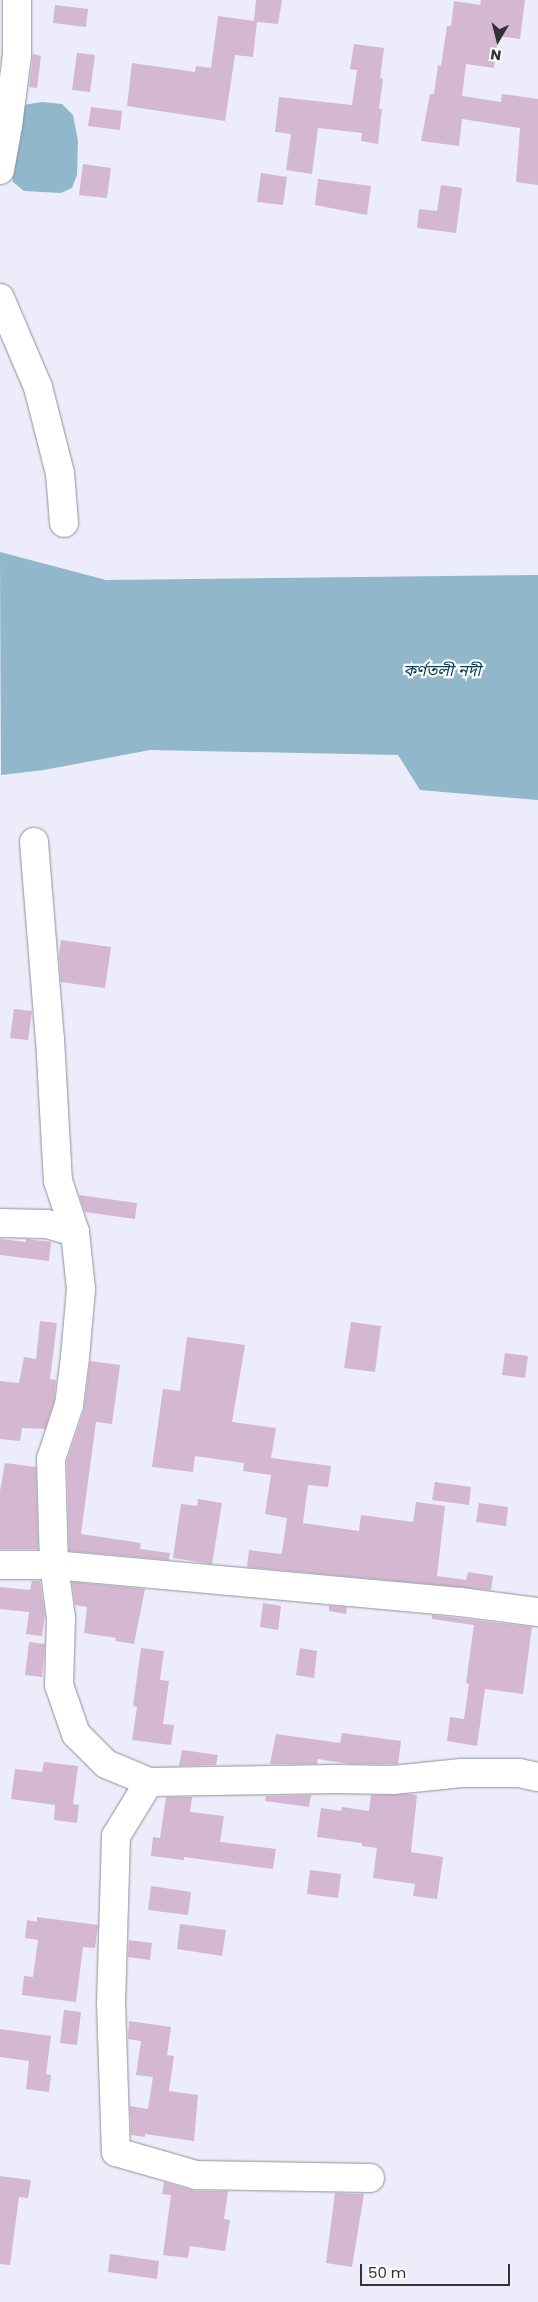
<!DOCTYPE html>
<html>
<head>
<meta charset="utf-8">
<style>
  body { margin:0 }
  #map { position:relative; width:538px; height:2302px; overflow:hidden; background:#edecfa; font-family:Poppins,"Noto Sans Bengali",sans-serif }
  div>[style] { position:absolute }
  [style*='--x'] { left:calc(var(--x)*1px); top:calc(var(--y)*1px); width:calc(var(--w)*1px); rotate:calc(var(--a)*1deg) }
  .water>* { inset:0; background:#91b7ca }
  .building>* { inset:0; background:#d4b7d1 }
  .roads { filter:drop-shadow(0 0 1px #908f9c) drop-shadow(0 0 1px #908f9c) }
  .minor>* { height:28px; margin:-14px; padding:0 14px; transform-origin:14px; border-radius:14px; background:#fff }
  span { translate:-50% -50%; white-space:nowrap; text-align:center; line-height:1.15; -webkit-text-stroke:4.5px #fbfbfe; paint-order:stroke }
  .water-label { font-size:16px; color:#093f53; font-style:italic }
  .north { position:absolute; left:473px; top:15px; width:50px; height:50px; -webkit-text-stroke:4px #fbfbfe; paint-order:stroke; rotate:188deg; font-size:14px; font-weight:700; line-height:20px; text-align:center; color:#313136 }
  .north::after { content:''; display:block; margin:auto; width:18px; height:22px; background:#313136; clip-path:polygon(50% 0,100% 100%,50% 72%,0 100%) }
  .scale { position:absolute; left:360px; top:2264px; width:150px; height:22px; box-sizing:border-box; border:2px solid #313136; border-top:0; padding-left:6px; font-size:15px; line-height:18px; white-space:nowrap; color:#313136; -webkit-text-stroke:4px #fbfbfe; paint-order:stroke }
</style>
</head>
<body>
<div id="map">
  <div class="water">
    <div style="clip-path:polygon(42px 102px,62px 104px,73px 115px,78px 141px,77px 175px,72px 188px,61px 193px,24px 191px,13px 182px,10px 167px,23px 105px)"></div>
    <div style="clip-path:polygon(0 552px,106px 580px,538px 575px,538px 800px,420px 790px,398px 755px,150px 750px,44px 770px,1px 775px)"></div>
  </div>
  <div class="building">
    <div style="clip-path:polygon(256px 0,282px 0,278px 24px,257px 22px,253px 57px,235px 55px,225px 121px,127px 106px,132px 63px,195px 72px,196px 66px,211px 68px,218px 16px,254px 21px)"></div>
    <div style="clip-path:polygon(481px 0,525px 0,520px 39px,498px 36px,494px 68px,466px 64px,462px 96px,501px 102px,502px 94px,538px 99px,538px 185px,516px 182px,520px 128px,462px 119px,459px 146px,421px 141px,430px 94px,434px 94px,438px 65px,441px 66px,447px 26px,451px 26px,454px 1px,480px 5px)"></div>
    <div style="clip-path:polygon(55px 5px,88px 9px,86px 27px,53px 23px)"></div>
    <div style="clip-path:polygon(354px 44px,384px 48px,380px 78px,383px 79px,379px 109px,382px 109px,378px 144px,361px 141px,362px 133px,318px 128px,312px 174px,286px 170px,291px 134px,275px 132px,279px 97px,352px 105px,357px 70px,350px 69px)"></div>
    <div style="clip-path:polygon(77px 53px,95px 55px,90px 92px,72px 90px)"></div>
    <div style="clip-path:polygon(33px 54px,41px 56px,37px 88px,29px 87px)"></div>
    <div style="clip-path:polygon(91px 107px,122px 111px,120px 130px,88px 126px)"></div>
    <div style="clip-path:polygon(83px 164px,111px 168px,107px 198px,79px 195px)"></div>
    <div style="clip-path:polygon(261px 173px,287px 177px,283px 205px,257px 202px)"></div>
    <div style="clip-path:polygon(318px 179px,371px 186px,367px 215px,315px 205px)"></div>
    <div style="clip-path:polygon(441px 185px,462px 188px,456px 233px,417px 228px,419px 209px,437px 211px)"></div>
    <div style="clip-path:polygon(61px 940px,111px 947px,105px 988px,61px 982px,59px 955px)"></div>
    <div style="clip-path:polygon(14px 1009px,32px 1011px,28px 1040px,10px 1038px)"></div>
    <div style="clip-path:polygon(79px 1195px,137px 1203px,135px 1219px,85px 1212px)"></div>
    <div style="clip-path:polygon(0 1239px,26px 1242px,26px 1239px,51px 1242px,49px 1261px,0 1255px)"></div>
    <div style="clip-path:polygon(40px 1321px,57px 1323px,50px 1379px,56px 1380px,54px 1402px,45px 1429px,22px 1428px,20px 1441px,0 1439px,0 1381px,19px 1383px,24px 1357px,36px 1359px)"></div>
    <div style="clip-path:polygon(351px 1322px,381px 1326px,375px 1372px,344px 1368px)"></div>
    <div style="clip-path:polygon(187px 1337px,245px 1345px,232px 1422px,276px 1428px,271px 1458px,331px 1466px,328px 1487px,308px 1485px,303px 1523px,359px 1531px,361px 1515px,413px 1522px,416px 1502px,445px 1506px,437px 1576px,466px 1580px,468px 1572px,493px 1576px,491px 1590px,247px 1567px,249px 1550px,281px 1554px,282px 1552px,287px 1518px,265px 1514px,271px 1475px,243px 1471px,244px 1463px,195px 1456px,193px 1472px,152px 1467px,163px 1389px,180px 1391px)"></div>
    <div style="clip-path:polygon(505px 1353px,528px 1356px,525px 1378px,502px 1375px)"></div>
    <div style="clip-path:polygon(90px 1361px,120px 1365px,112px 1424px,96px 1422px,81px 1534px,141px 1543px,140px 1549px,170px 1553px,169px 1560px,69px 1551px,67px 1461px,84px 1410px)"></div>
    <div style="clip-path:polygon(5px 1463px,36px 1467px,38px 1549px,0 1549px,0 1491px)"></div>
    <div style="clip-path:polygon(435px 1482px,471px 1487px,469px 1505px,432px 1500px)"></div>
    <div style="clip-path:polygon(198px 1499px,222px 1503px,212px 1564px,173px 1558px,181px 1504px,197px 1506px)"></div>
    <div style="clip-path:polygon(479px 1503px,508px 1507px,506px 1526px,476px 1522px)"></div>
    <div style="clip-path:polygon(32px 1581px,40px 1581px,45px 1615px,42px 1636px,26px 1634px,29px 1612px,0 1609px,0 1587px,30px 1590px)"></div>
    <div style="clip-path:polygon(72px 1582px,145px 1589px,134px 1644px,115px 1641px,116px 1638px,84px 1633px,87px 1607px,75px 1605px)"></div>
    <div style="clip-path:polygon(263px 1603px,281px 1606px,278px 1630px,260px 1627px)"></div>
    <div style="clip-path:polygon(329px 1606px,347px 1607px,346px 1614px,329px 1611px)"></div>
    <div style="clip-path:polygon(432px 1615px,532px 1627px,523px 1694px,485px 1689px,477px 1746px,447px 1741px,450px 1717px,464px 1719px,469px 1684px,466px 1683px,474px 1625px,432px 1619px)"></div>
    <div style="clip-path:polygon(29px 1642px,45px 1644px,42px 1677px,25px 1675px)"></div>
    <div style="clip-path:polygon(141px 1648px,164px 1651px,160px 1680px,169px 1681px,163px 1724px,174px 1725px,171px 1745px,132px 1740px,137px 1707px,133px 1706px)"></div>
    <div style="clip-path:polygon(300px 1648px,317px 1651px,314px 1678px,296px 1675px)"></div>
    <div style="clip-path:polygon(342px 1733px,401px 1741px,398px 1764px,349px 1764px,318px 1759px,317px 1764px,270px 1764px,276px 1734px,340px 1743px)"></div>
    <div style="clip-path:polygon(182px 1750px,218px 1755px,216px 1765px,179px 1766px)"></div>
    <div style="clip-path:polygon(44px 1762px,78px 1766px,73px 1804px,79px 1805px,77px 1823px,54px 1820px,55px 1805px,11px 1799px,15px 1769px,42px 1772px)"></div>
    <div style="clip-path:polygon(409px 1794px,417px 1795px,411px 1852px,443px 1857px,437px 1899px,413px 1896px,415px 1884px,373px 1878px,377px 1848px,362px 1846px,362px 1843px,317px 1837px,321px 1808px,341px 1811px,342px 1807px,369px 1811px,371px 1795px)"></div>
    <div style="clip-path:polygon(311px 1795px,309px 1807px,265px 1801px,266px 1796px)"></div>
    <div style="clip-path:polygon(166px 1797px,192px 1797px,190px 1812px,224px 1816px,220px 1842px,276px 1849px,273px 1869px,184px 1857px,184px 1860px,151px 1856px,153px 1837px,160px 1838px)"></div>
    <div style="clip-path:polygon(310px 1870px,341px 1874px,338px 1898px,307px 1894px)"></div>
    <div style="clip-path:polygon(151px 1886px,191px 1892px,188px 1915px,148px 1910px)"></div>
    <div style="clip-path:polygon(37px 1917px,98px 1925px,95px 1948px,83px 1947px,76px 2002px,22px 1995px,24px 1976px,33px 1977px,38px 1940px,25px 1938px,27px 1920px,37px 1922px)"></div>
    <div style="clip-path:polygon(180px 1924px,226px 1930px,222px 1956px,177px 1949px)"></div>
    <div style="clip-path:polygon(129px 1940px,152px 1943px,150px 1960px,128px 1957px)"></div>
    <div style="clip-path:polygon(64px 2010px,81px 2012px,77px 2045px,60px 2043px)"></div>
    <div style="clip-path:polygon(129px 2021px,171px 2027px,167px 2055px,174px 2056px,169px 2091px,198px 2095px,194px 2141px,145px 2134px,145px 2137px,131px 2135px,130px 2106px,148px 2109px,153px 2077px,136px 2075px,141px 2041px,128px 2039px)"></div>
    <div style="clip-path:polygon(0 2029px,51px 2036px,46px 2074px,51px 2075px,49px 2092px,26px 2089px,29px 2061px,0 2057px)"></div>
    <div style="clip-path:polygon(0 2176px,31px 2180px,28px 2198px,19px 2197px,10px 2265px,0 2264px)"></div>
    <div style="clip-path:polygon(164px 2182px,195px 2191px,228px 2191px,224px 2219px,230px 2220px,225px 2251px,190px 2246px,188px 2258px,163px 2255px,171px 2195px,162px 2194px)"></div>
    <div style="clip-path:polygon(335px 2193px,364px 2194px,352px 2267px,326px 2263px)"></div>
    <div style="clip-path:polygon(110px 2254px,159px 2261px,157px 2279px,108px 2272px)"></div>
  </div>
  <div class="roads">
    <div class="minor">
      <div style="--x:0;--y:170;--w:45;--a:-79.7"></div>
      <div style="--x:8;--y:126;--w:72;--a:-82.8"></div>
      <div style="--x:17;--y:55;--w:55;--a:-90"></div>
      <div style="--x:0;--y:298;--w:97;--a:66.9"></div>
      <div style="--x:38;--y:387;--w:89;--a:75.7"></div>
      <div style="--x:60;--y:473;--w:50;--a:85.4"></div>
      <div style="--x:34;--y:842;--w:198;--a:85.4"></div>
      <div style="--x:50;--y:1039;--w:142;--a:86.8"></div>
      <div style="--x:58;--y:1181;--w:54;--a:71.6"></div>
      <div style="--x:75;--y:1232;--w:57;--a:84"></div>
      <div style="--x:81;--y:1289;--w:68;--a:95"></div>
      <div style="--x:75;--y:1357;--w:48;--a:97.1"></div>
      <div style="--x:69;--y:1405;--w:57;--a:108.4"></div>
      <div style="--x:51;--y:1459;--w:106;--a:88.4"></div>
      <div style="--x:54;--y:1565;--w:53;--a:82.5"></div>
      <div style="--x:61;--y:1618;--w:67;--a:91.7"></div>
      <div style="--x:59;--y:1685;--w:52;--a:70.9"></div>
      <div style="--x:76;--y:1734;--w:42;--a:45"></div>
      <div style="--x:106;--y:1764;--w:47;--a:22.7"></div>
      <div style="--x:149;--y:1782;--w:187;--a:-0.9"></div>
      <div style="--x:336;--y:1779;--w:57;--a:1"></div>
      <div style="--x:393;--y:1780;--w:69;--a:-5.8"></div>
      <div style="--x:462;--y:1773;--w:57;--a:0"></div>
      <div style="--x:519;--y:1773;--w:19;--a:12"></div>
      <div style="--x:0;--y:1223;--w:47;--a:1.2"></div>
      <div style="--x:47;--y:1224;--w:29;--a:16"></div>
      <div style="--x:0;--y:1565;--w:54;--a:0"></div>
      <div style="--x:54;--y:1565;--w:408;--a:5.2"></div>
      <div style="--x:460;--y:1602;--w:79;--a:7.3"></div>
      <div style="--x:149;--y:1782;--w:63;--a:121.4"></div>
      <div style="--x:116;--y:1836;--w:167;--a:91.7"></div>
      <div style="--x:111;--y:2003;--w:149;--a:88.1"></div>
      <div style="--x:116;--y:2152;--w:83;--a:16"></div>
      <div style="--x:196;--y:2175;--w:174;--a:1"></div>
    </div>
  </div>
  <div class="water-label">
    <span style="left:442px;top:671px">কর্ণতলী নদী</span>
  </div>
  <div class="north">N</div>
  <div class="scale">50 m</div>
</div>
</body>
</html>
